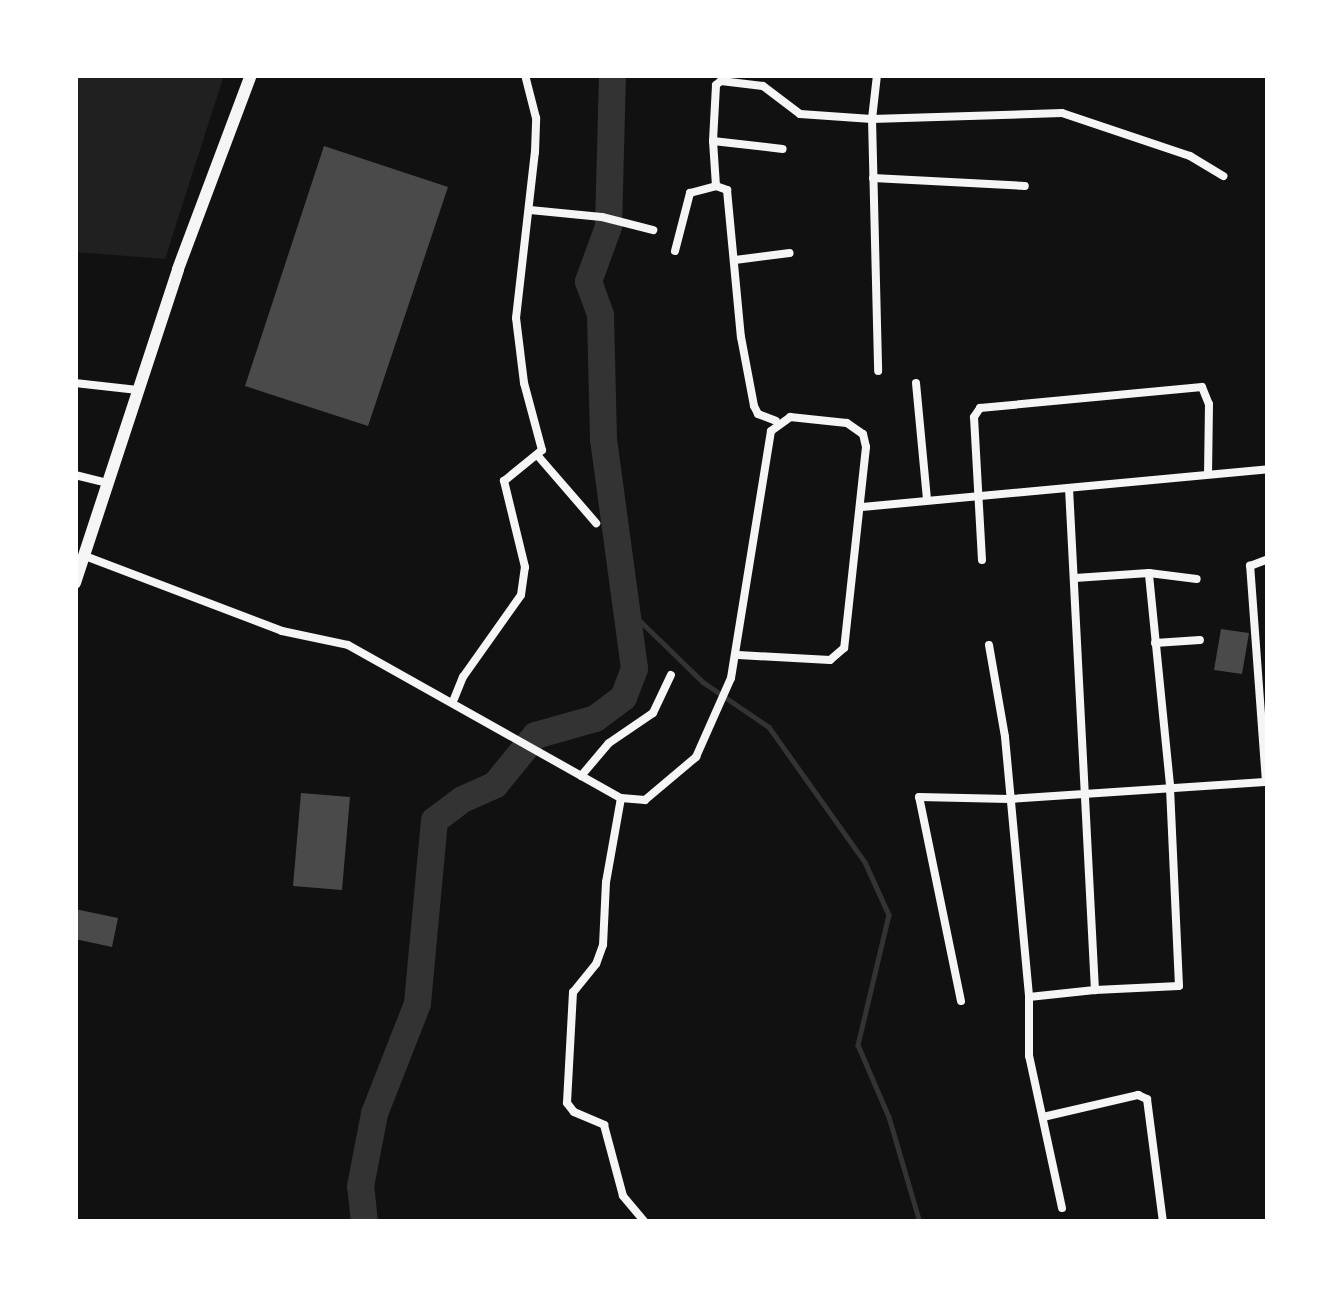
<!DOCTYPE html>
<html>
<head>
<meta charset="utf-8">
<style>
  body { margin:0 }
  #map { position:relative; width:1343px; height:1297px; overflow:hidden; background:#111; font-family:Signika,sans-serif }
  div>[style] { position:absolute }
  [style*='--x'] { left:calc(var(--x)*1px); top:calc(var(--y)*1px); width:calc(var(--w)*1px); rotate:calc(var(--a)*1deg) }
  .green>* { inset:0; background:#202020 }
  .stream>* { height:4.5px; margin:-2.25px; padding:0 2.25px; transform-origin:2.25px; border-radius:2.25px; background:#333 }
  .river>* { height:27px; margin:-13.5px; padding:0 13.5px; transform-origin:13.5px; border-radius:13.5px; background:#333 }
  .building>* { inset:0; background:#4a4a4a }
  .minor>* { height:8px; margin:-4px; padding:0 4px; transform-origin:4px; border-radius:4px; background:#f5f5f5 }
  .trunk>* { height:12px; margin:-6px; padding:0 6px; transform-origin:6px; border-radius:6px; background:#f5f5f5 }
  span { translate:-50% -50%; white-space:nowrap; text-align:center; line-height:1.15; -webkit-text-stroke:12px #fff; paint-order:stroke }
  .frame { position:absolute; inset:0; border:78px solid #fff; pointer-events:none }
</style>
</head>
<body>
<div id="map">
  <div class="green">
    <div style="clip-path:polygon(75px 75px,224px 75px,165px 259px,75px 252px)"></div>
  </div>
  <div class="stream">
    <div style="--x:627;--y:608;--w:106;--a:44.2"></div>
    <div style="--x:703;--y:682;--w:80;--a:34.3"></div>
    <div style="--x:769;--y:727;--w:166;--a:54.6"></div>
    <div style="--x:865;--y:862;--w:58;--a:65.6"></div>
    <div style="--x:889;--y:915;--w:134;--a:103.4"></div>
    <div style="--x:858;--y:1045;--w:78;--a:66.7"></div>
    <div style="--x:889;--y:1117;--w:109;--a:73.6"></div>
  </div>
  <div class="river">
    <div style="--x:364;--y:1222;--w:36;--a:-96"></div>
    <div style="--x:360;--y:1186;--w:74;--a:-79.1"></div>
    <div style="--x:374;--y:1113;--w:118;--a:-68.6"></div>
    <div style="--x:417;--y:1003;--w:184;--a:-84.7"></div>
    <div style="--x:434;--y:820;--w:35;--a:-37"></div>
    <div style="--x:462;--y:799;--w:36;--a:-24"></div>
    <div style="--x:495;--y:784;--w:63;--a:-50.8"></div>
    <div style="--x:535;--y:735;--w:62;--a:-15.8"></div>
    <div style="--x:595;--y:718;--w:35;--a:-37"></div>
    <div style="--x:623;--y:697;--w:31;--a:-69"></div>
    <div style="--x:634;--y:668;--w:232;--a:-97.7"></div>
    <div style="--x:603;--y:438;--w:124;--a:-91.4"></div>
    <div style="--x:600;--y:314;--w:35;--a:-110"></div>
    <div style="--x:588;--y:281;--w:59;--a:-70"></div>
    <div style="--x:608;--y:226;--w:151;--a:-88.5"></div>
  </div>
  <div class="building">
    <div style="clip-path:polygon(324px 146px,448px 187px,368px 426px,245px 386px)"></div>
    <div style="clip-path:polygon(1221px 629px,1249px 633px,1242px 674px,1214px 670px)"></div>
    <div style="clip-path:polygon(301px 793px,350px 797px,342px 890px,293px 886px)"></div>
    <div style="clip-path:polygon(75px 909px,118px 918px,112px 947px,75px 939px)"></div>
  </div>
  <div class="minor">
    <div style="--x:877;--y:75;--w:44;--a:96.5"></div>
    <div style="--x:872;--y:119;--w:252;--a:88.6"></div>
    <div style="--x:713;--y:141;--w:70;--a:6.5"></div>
    <div style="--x:873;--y:178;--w:152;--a:3"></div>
    <div style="--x:716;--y:186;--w:45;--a:-93.8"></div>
    <div style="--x:713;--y:141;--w:56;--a:-86.9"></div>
    <div style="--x:716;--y:85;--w:6;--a:-39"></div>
    <div style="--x:721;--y:81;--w:42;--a:6.8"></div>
    <div style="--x:763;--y:86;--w:46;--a:37.1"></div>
    <div style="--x:800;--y:114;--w:72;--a:4"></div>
    <div style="--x:872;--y:119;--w:190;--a:-1.8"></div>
    <div style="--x:1062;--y:113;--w:135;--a:18.6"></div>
    <div style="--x:1190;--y:156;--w:39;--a:31"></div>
    <div style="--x:530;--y:210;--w:72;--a:5.6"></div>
    <div style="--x:602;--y:217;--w:53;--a:14.3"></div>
    <div style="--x:675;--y:251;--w:60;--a:-75.5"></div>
    <div style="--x:690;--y:193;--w:27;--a:-15"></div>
    <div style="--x:716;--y:186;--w:12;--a:20"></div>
    <div style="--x:727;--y:190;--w:148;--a:84.6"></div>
    <div style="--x:741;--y:337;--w:70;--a:79.3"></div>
    <div style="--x:754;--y:406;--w:9;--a:63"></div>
    <div style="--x:758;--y:414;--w:19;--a:21"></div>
    <div style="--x:735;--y:260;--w:55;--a:-7.3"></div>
    <div style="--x:75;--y:383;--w:63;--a:6.3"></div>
    <div style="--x:916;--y:383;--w:117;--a:84.6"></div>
    <div style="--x:538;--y:456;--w:89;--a:49.1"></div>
    <div style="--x:75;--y:475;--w:34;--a:14"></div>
    <div style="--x:1069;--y:488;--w:503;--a:87.04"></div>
    <div style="--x:1095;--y:990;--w:84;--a:-2.7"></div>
    <div style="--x:1179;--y:986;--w:201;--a:-92.6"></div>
    <div style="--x:1170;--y:785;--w:213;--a:-95.7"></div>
    <div style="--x:862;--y:507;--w:408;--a:-5.3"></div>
    <div style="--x:85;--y:556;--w:211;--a:20.8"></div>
    <div style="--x:282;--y:631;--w:67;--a:12"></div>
    <div style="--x:348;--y:645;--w:313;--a:29.3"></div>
    <div style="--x:621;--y:798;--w:24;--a:5"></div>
    <div style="--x:645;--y:800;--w:67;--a:-40.1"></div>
    <div style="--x:696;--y:757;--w:86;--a:-66.1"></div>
    <div style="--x:731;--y:678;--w:250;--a:-80.8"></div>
    <div style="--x:771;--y:431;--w:24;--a:-36"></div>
    <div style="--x:790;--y:417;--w:57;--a:6"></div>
    <div style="--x:847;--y:423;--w:19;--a:35"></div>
    <div style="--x:863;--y:434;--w:13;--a:77"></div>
    <div style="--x:866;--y:447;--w:202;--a:96.2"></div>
    <div style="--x:844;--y:648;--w:18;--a:139"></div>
    <div style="--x:830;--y:660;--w:92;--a:-176.9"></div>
    <div style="--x:982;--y:560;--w:143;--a:-93.2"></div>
    <div style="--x:974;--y:417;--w:11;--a:-56"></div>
    <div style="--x:980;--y:408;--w:223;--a:-5.4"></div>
    <div style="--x:1202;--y:387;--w:18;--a:68"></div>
    <div style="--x:1209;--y:404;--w:69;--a:90.8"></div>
    <div style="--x:1075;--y:578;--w:74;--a:-3.9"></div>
    <div style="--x:1149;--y:573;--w:48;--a:7.1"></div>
    <div style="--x:1155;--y:643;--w:45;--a:-3.8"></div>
    <div style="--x:989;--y:645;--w:93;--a:80.1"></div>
    <div style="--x:1005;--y:737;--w:261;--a:84.7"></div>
    <div style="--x:454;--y:699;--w:24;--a:-68"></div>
    <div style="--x:463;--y:677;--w:100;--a:-54.7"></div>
    <div style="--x:521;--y:595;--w:28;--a:-82"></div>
    <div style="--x:525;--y:567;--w:89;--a:-103.7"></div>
    <div style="--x:504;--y:481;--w:49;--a:-39.2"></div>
    <div style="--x:542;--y:450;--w:69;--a:-105"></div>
    <div style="--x:524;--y:383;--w:65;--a:-97"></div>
    <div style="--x:516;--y:318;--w:167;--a:-83.5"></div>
    <div style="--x:535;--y:152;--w:34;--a:-88"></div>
    <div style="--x:536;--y:118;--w:44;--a:-104.3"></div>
    <div style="--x:581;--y:776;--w:43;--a:-49.7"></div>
    <div style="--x:609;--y:743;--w:53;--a:-34.3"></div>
    <div style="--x:653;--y:713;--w:42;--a:-64.7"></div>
    <div style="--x:1266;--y:782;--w:217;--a:-94.2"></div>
    <div style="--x:1250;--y:566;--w:19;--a:-21"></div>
    <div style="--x:621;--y:798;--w:85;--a:100.1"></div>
    <div style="--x:606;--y:882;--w:63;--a:92.7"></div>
    <div style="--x:603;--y:945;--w:20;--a:110"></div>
    <div style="--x:596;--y:964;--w:36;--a:129"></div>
    <div style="--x:573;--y:992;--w:111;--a:93.1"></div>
    <div style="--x:567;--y:1103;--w:11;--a:52"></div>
    <div style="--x:574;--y:1112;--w:33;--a:23"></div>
    <div style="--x:604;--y:1125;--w:73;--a:75"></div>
    <div style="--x:623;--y:1196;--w:34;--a:50"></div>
    <div style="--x:961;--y:1001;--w:208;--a:-101.6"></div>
    <div style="--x:919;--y:797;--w:90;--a:1.3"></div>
    <div style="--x:1009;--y:799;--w:260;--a:-3.8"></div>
    <div style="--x:1043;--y:1117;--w:98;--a:-13"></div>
    <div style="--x:1138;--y:1095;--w:10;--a:24"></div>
    <div style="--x:1147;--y:1099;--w:124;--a:82.6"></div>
    <div style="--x:1062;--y:1208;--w:156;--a:-102.2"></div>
    <div style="--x:1029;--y:1056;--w:59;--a:-90"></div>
    <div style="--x:1029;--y:997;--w:66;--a:-6.1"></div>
  </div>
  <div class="trunk">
    <div style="--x:75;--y:583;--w:330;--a:-71.8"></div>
    <div style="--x:178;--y:269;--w:207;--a:-69.4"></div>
  </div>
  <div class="frame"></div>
</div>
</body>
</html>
